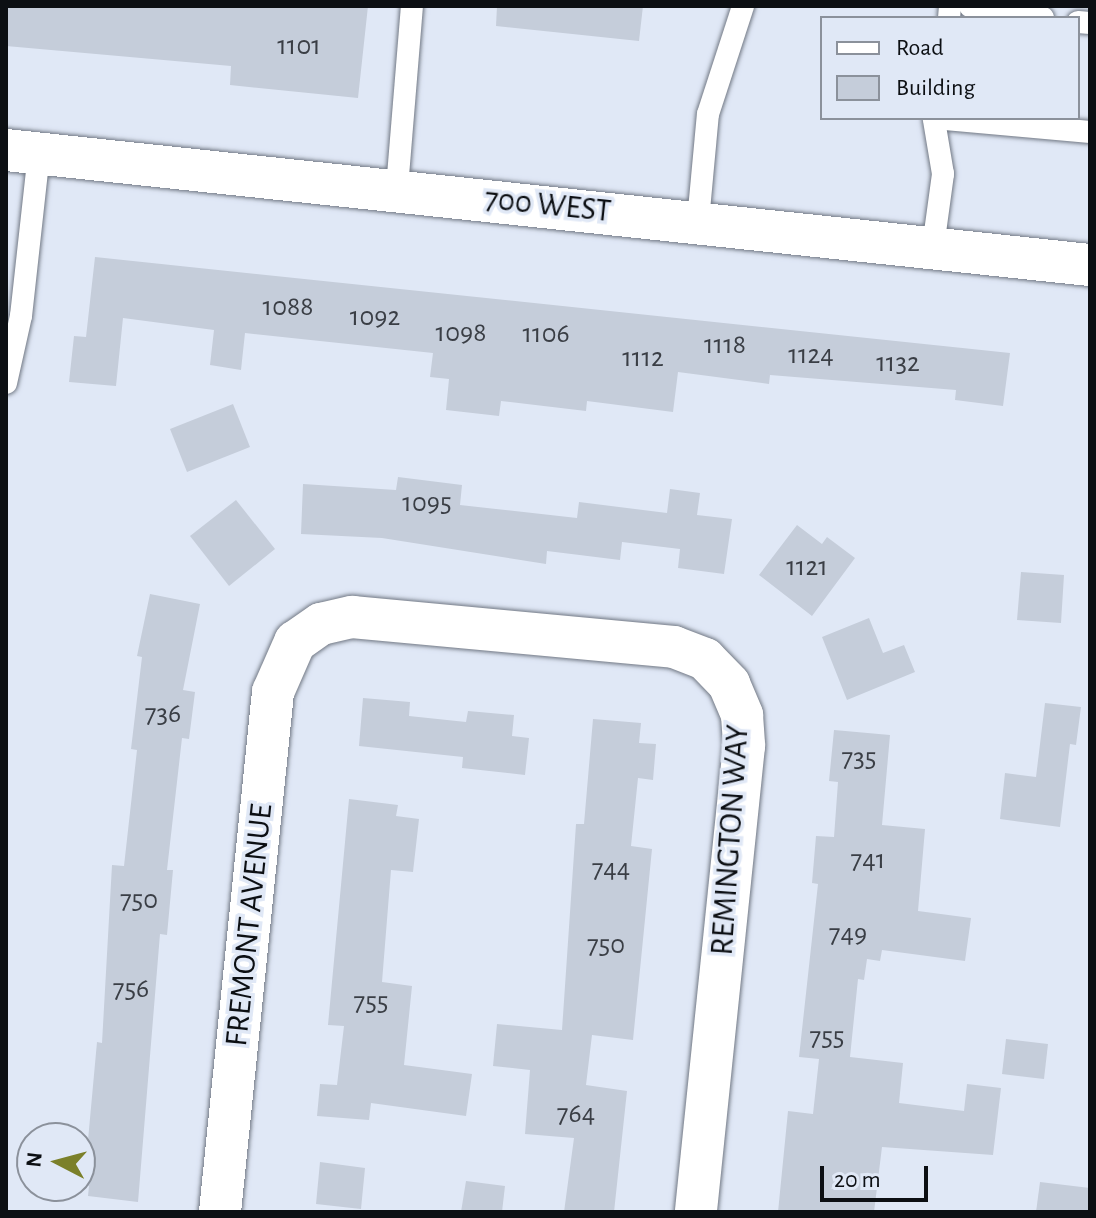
<!DOCTYPE html>
<html>
<head>
<meta charset="utf-8">
<style>
  body { margin:0 }
  #map { position:relative; width:1096px; height:1218px; overflow:hidden; background:#e0e8f6; font-family:"Alegreya Sans",sans-serif }
  div>[style] { position:absolute }
  [style*='--x'] { left:calc(var(--x)*1px); top:calc(var(--y)*1px); width:calc(var(--w)*1px); rotate:calc(var(--a)*1deg) }
  .building>* { inset:0; background:#c5cdda }
  .roads { filter:drop-shadow(0 0 2px #717884) drop-shadow(0 0 2px #717884) }
  .service>* { height:22px; margin:-11px; padding:0 11px; transform-origin:11px; border-radius:11px; background:#fff }
  .minor>* { height:42px; margin:-21px; padding:0 21px; transform-origin:21px; border-radius:21px; background:#fff }
  span { translate:-50% -50%; white-space:nowrap; text-align:center; line-height:1.15; -webkit-text-stroke:7px #e0e8f6; paint-order:stroke }
  .number-label { font-size:28px; color:#3a3e45 }
  .number-label span { -webkit-text-stroke-width:0 }
  .street-label { font-size:32px; color:#0c0f13 }
  .frame { position:absolute; inset:0; border:8px solid #0c0f13; pointer-events:none }
  .legend { position:absolute; left:820px; top:16px; width:260px; height:104px; box-sizing:border-box; background:#e0e8f6; border:2px solid #8b919b; margin:0; padding:10px 14px; list-style:none; font-size:24px; color:#0c0f13 }
  .legend li { display:flex; align-items:center; gap:16px; height:40px }
  .legend b { width:40px; border:2px solid #8b919b }
  .north { position:absolute; left:16px; top:1122px; width:80px; height:80px; box-sizing:border-box; background:#e0e8f6; border:2px solid #8b919b; border-radius:50%; rotate:276deg; font-size:22px; font-weight:700; line-height:32px; text-align:center; color:#0c0f13 }
  .north::after { content:''; display:block; margin:auto; width:28px; height:36px; background:#7b802a; clip-path:polygon(50% 0,100% 100%,50% 72%,0 100%) }
  .scale { position:absolute; left:820px; top:1166px; width:108px; height:36px; box-sizing:border-box; border:4px solid #0c0f13; border-top:0; padding-left:10px; font-size:24px; line-height:28px; white-space:nowrap; color:#0c0f13; -webkit-text-stroke:6px #e0e8f6; paint-order:stroke }
</style>
</head>
<body>
<div id="map">
  <div class="building">
    <div style="clip-path:polygon(8px 6px,368px 6px,358px 98px,230px 85px,231px 66px,6px 46px)"></div>
    <div style="clip-path:polygon(497px 6px,643px 6px,639px 41px,496px 26px)"></div>
    <div style="clip-path:polygon(95px 257px,1010px 353px,1003px 406px,955px 400px,956px 390px,770px 375px,769px 384px,678px 372px,673px 412px,587px 401px,586px 411px,501px 401px,499px 416px,446px 410px,449px 379px,430px 377px,433px 353px,245px 333px,241px 370px,210px 365px,214px 330px,123px 318px,116px 386px,69px 382px,74px 336px,86px 337px)"></div>
    <div style="clip-path:polygon(233px 404px,250px 447px,187px 472px,170px 429px)"></div>
    <div style="clip-path:polygon(398px 477px,462px 485px,460px 505px,577px 518px,579px 502px,667px 513px,670px 489px,700px 493px,697px 515px,732px 519px,724px 574px,678px 568px,680px 549px,622px 542px,620px 560px,547px 551px,546px 564px,382px 538px,301px 534px,303px 484px,396px 490px)"></div>
    <div style="clip-path:polygon(236px 500px,275px 549px,229px 586px,190px 536px)"></div>
    <div style="clip-path:polygon(797px 525px,822px 544px,827px 537px,855px 558px,812px 616px,759px 575px)"></div>
    <div style="clip-path:polygon(1021px 572px,1064px 575px,1061px 623px,1017px 620px)"></div>
    <div style="clip-path:polygon(150px 594px,200px 604px,183px 690px,195px 692px,189px 739px,182px 738px,167px 870px,173px 870px,167px 935px,160px 934px,138px 1202px,88px 1196px,89px 1186px,80px 1185px,80px 1151px,87px 1151px,97px 1042px,102px 1043px,112px 865px,124px 866px,137px 750px,131px 749px,142px 657px,137px 656px)"></div>
    <div style="clip-path:polygon(869px 618px,883px 653px,904px 645px,915px 672px,847px 700px,822px 637px)"></div>
    <div style="clip-path:polygon(363px 698px,410px 702px,409px 716px,466px 722px,468px 711px,514px 715px,512px 736px,529px 738px,525px 775px,462px 768px,463px 757px,359px 746px)"></div>
    <div style="clip-path:polygon(1045px 703px,1081px 707px,1076px 745px,1070px 744px,1060px 827px,1000px 819px,1005px 773px,1036px 777px)"></div>
    <div style="clip-path:polygon(593px 719px,641px 723px,639px 743px,656px 744px,653px 780px,638px 778px,631px 846px,652px 849px,633px 1040px,592px 1035px,586px 1085px,627px 1091px,614px 1212px,564px 1212px,574px 1138px,525px 1134px,530px 1070px,493px 1066px,497px 1024px,562px 1030px,576px 824px,584px 824px)"></div>
    <div style="clip-path:polygon(834px 730px,890px 735px,882px 825px,925px 829px,918px 911px,971px 918px,965px 961px,882px 950px,880px 961px,867px 959px,864px 980px,858px 979px,850px 1057px,903px 1063px,899px 1103px,964px 1111px,967px 1084px,1001px 1088px,993px 1155px,882px 1147px,874px 1212px,778px 1212px,788px 1111px,813px 1114px,819px 1059px,799px 1057px,818px 884px,812px 883px,816px 836px,834px 837px,838px 782px,829px 781px)"></div>
    <div style="clip-path:polygon(349px 799px,398px 805px,396px 816px,419px 819px,413px 872px,391px 870px,382px 982px,412px 986px,404px 1065px,472px 1074px,466px 1116px,371px 1103px,369px 1120px,317px 1116px,320px 1084px,337px 1085px,344px 1026px,328px 1025px)"></div>
    <div style="clip-path:polygon(1006px 1039px,1048px 1044px,1044px 1079px,1002px 1074px)"></div>
    <div style="clip-path:polygon(320px 1162px,365px 1168px,361px 1209px,316px 1204px)"></div>
    <div style="clip-path:polygon(466px 1181px,505px 1186px,502px 1212px,461px 1212px)"></div>
    <div style="clip-path:polygon(1040px 1182px,1090px 1188px,1090px 1212px,1036px 1212px)"></div>
  </div>
  <div class="roads">
    <div class="service">
      <div style="--x:970;--y:6;--w:74;--a:9.3"></div>
      <div style="--x:949;--y:18;--w:12;--a:-85"></div>
      <div style="--x:1078;--y:22;--w:12;--a:5"></div>
      <div style="--x:934;--y:118;--w:157;--a:5.1"></div>
      <div style="--x:397;--y:188;--w:183;--a:-85.3"></div>
      <div style="--x:698;--y:221;--w:107;--a:-84.7"></div>
      <div style="--x:708;--y:114;--w:114;--a:-72"></div>
      <div style="--x:933;--y:247;--w:74;--a:-82.2"></div>
      <div style="--x:943;--y:174;--w:55;--a:-99.5"></div>
      <div style="--x:6;--y:383;--w:69;--a:-77.4"></div>
      <div style="--x:21;--y:316;--w:164;--a:-83.7"></div>
    </div>
    <div class="minor">
      <div style="--x:6;--y:150;--w:1090;--a:6.06"></div>
      <div style="--x:220;--y:1212;--w:523;--a:-84.18"></div>
      <div style="--x:273;--y:692;--w:55;--a:-66.3"></div>
      <div style="--x:295;--y:642;--w:32;--a:-35"></div>
      <div style="--x:321;--y:624;--w:32;--a:-13"></div>
      <div style="--x:352;--y:617;--w:323;--a:5.3"></div>
      <div style="--x:674;--y:647;--w:33;--a:21"></div>
      <div style="--x:705;--y:659;--w:35;--a:46"></div>
      <div style="--x:729;--y:684;--w:34;--a:67"></div>
      <div style="--x:742;--y:715;--w:31;--a:86"></div>
      <div style="--x:744;--y:746;--w:468;--a:95.9"></div>
    </div>
  </div>
  <div class="number-label">
    <span style="left:299px;top:46px">1101</span>
    <span style="left:288px;top:307px">1088</span>
    <span style="left:375px;top:317px">1092</span>
    <span style="left:461px;top:333px">1098</span>
    <span style="left:546px;top:334px">1106</span>
    <span style="left:725px;top:345px">1118</span>
    <span style="left:811px;top:355px">1124</span>
    <span style="left:643px;top:358px">1112</span>
    <span style="left:898px;top:363px">1132</span>
    <span style="left:427px;top:503px">1095</span>
    <span style="left:807px;top:567px">1121</span>
    <span style="left:163px;top:714px">736</span>
    <span style="left:859px;top:758px">735</span>
    <span style="left:868px;top:860px">741</span>
    <span style="left:611px;top:869px">744</span>
    <span style="left:139px;top:900px">750</span>
    <span style="left:848px;top:934px">749</span>
    <span style="left:606px;top:945px">750</span>
    <span style="left:131px;top:989px">756</span>
    <span style="left:371px;top:1002px">755</span>
    <span style="left:827px;top:1037px">755</span>
    <span style="left:576px;top:1114px">764</span>
  </div>
  <div class="street-label">
    <span style="left:548px;top:205px;rotate:6deg">700 WEST</span>
    <span style="left:730px;top:840px;rotate:-86deg">REMINGTON WAY</span>
    <span style="left:249px;top:925px;rotate:-84deg">FREMONT AVENUE</span>
  </div>
  <div class="frame"></div>
  <ul class="legend">
  <li><b style="height:10px;background:#fff"></b>Road</li>
  <li><b style="height:22px;background:#c5cdda"></b>Building</li>
  </ul>
  <div class="north">N</div>
  <div class="scale">20 m</div>
</div>
</body>
</html>
